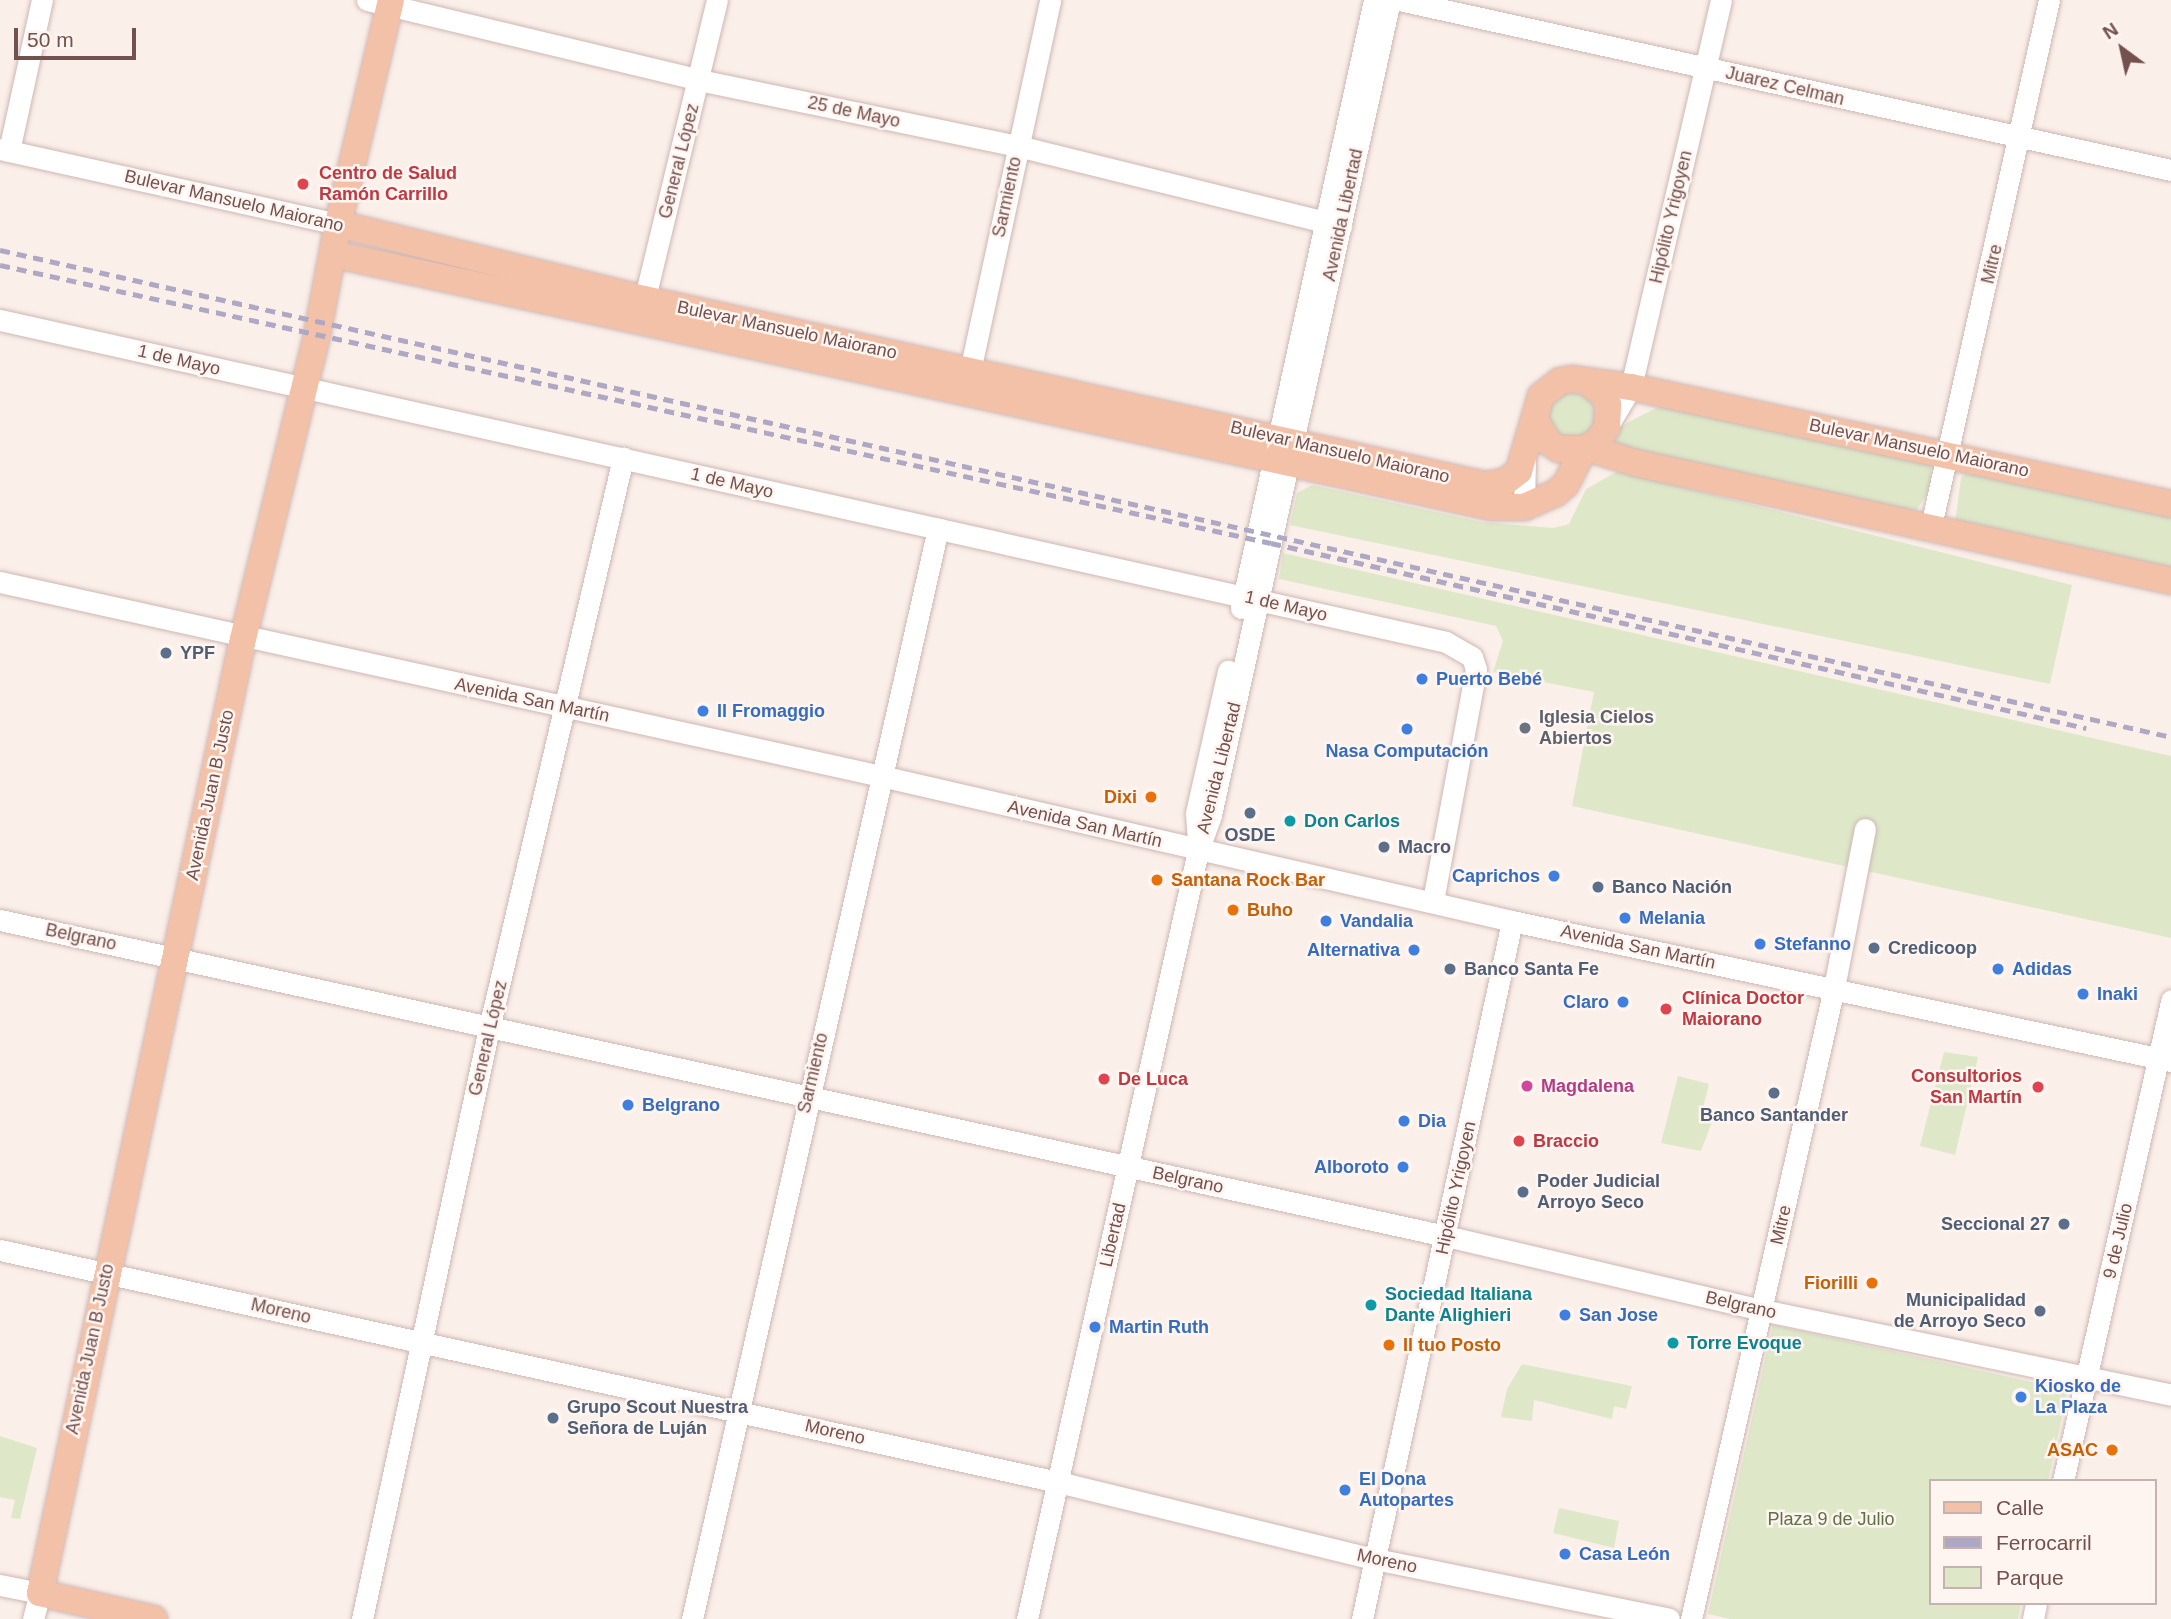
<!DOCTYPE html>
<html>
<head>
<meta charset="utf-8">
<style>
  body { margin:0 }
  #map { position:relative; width:2171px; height:1619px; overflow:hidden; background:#fbefe9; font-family:Helvetica,sans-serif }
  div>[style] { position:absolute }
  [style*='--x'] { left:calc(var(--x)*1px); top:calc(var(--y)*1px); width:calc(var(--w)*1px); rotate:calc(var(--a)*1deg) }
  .green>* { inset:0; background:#dee8c9 }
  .round { border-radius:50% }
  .roads { filter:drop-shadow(0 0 2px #ceb7b3) drop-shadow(0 0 2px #ceb7b3) }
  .minor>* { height:21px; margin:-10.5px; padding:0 10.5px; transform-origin:10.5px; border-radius:10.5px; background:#fff }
  .major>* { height:26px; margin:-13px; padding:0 13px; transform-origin:13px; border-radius:13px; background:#f3c1a8 }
  .rail>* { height:5px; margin-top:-2.5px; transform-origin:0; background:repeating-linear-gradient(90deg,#afa8c4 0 10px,transparent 0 17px) }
  .dots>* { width:19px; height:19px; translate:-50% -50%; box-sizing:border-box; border:4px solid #fef4f0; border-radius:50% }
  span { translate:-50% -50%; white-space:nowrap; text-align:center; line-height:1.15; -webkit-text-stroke:5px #fef4f0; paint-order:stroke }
  .street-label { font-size:18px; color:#73514f }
  .health-label { font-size:18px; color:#be3a42; font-weight:700 }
  .left { translate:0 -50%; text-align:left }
  .right { translate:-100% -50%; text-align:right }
  .service-label { font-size:18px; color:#4e5e75; font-weight:700 }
  .shop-label { font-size:18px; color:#366cbe; font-weight:700 }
  .worship-label { font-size:18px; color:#5b616d; font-weight:700 }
  .food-label { font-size:18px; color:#c56008; font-weight:700 }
  .culture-label { font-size:18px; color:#0d838f; font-weight:700 }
  .hotel-label { font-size:18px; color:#b23c85; font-weight:700 }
  .park-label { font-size:18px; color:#5f7245 }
  .legend { position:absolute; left:1929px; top:1479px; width:228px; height:126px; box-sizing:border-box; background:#fef4f0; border:2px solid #c6b3b0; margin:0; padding:9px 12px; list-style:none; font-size:21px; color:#73514f }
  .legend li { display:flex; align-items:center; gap:14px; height:35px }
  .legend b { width:35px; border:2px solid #c6b3b0 }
  .north { position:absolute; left:2087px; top:14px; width:70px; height:70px; -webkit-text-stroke:5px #fef4f0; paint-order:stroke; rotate:327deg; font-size:19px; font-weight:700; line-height:28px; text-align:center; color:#73514f }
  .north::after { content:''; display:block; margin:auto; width:24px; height:32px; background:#73514f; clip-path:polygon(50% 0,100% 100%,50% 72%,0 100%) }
  .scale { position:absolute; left:14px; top:28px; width:122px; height:32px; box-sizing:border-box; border:4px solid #73514f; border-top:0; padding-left:9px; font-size:21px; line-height:24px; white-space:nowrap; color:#73514f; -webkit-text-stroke:5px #fef4f0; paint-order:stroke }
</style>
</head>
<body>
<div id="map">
  <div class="green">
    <div class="round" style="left:1547px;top:391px;width:48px;height:48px"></div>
    <div style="clip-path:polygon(1680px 407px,1930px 464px,1932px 486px,1916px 511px,1906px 514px,1622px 451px,1616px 440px,1619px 427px,1656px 408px)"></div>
    <div style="clip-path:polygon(1618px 471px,2072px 585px,2050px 684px,1290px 525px,1297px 493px,1312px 485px,1482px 522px,1553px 528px,1569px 524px,1586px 489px)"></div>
    <div style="clip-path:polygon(1967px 471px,2171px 510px,2171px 573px,1955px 523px,1961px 478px)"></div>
    <div style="clip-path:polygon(1283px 553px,2171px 756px,2171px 938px,1572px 806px,1594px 692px,1493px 672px,1503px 641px,1496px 626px,1279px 579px)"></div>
    <div style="clip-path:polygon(1944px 1052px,1978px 1057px,1955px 1155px,1920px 1146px)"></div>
    <div style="clip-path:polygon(1678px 1076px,1709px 1084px,1703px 1108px,1716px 1111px,1701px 1151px,1661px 1143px)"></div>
    <div style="clip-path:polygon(1773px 1325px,2068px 1390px,2048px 1481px,1931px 1481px,1931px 1603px,2021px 1603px,2018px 1619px,1730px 1619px,1708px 1614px)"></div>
    <div style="clip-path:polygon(1522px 1364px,1632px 1386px,1626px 1409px,1614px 1406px,1612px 1419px,1534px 1400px,1532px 1421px,1501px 1417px,1507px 1389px)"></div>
    <div style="clip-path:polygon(0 1436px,37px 1448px,20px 1519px,11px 1518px,15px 1500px,0 1497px)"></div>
    <div style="clip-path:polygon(1559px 1508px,1619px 1521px,1614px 1548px,1553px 1533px)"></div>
  </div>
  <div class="roads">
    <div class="minor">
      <div style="--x:367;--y:0;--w:342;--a:13.5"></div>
      <div style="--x:699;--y:80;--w:326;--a:11.7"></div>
      <div style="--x:1018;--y:146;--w:333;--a:13.9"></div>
      <div style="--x:1399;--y:0;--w:790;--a:12.42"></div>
      <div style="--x:0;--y:149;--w:346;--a:12.5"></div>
      <div style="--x:9;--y:151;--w:155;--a:-77.7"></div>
      <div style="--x:641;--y:314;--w:323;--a:-76.4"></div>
      <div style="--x:0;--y:320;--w:1481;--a:12.55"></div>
      <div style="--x:1446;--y:642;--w:30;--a:30"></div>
      <div style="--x:1472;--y:657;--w:13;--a:72"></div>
      <div style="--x:1476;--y:669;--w:237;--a:100.5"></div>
      <div style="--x:967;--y:385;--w:394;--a:-77.8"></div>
      <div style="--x:1607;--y:427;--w:47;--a:-59"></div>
      <div style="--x:1631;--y:387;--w:397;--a:-76.9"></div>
      <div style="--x:1524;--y:507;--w:53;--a:-88.9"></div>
      <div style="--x:1931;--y:526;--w:539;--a:-77.36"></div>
      <div style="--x:0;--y:582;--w:902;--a:12.42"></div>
      <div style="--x:881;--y:776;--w:647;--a:12.94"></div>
      <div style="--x:1512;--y:921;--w:674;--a:11.99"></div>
      <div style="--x:1241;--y:608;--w:622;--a:-77.66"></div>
      <div style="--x:1198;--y:841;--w:28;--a:-94"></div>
      <div style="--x:1196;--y:813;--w:146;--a:-77.3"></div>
      <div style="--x:0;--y:920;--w:1480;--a:12.33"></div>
      <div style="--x:1446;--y:1236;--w:325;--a:13.2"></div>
      <div style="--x:1762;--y:1310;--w:418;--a:11.7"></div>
      <div style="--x:0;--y:1250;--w:1083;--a:12.37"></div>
      <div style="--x:1058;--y:1482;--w:326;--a:13.7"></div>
      <div style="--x:1375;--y:1559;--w:300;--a:11.5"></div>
      <div style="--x:2063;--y:1481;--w:493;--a:-77.3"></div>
      <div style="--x:0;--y:1585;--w:41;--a:11.3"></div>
      <div style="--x:40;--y:1593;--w:27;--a:105"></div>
      <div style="--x:362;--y:1619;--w:604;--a:-77.87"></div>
      <div style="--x:489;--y:1028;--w:586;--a:-76.77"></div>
      <div style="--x:692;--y:1619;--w:1118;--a:-77.29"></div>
      <div style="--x:1027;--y:1619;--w:787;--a:-77.45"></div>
      <div style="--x:1198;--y:851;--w:38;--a:-70"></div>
      <div style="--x:1211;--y:815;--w:834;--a:-77.61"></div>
      <div style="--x:1362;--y:1619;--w:714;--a:-77.87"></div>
      <div style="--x:1691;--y:1619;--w:647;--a:-77.23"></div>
      <div style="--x:1834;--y:988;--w:162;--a:-79"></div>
      <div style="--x:2033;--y:1619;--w:16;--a:-79"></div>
    </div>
    <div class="major">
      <div style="--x:338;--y:224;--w:315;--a:13.8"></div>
      <div style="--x:644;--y:299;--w:861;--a:12.47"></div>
      <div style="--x:1485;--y:485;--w:20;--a:-9"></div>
      <div style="--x:1505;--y:482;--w:18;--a:-38"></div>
      <div style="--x:1519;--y:471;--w:78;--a:-73.7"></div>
      <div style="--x:1541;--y:396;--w:24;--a:-38"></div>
      <div style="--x:1560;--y:381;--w:12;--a:-9"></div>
      <div style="--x:1572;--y:379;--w:60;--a:7.7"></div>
      <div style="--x:1631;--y:387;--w:553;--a:12.23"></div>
      <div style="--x:333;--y:254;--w:1185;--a:12.32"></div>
      <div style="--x:1491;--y:507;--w:33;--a:0"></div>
      <div style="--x:1524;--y:507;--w:35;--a:-24"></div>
      <div style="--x:1556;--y:493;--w:13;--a:-42"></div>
      <div style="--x:1566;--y:484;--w:39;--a:-63"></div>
      <div style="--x:1536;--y:421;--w:24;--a:60"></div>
      <div style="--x:1548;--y:442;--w:13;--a:32"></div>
      <div style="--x:1559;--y:449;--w:25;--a:0"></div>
      <div style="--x:1584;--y:449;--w:16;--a:-30"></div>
      <div style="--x:1598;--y:441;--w:17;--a:-57"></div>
      <div style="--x:1607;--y:427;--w:22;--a:-87"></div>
      <div style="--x:1608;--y:405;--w:12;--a:-114"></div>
      <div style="--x:1603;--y:394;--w:22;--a:-144"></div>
      <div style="--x:1588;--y:448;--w:50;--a:17.4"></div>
      <div style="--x:1636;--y:463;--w:548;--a:12.44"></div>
      <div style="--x:154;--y:1619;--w:117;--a:-167.2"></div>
      <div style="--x:40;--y:1593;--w:975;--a:-77.99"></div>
      <div style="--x:243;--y:639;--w:313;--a:-76.3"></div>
      <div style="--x:317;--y:335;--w:113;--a:-79.3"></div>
      <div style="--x:338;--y:224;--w:230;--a:-76.7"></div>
    </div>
  </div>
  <div class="rail">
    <div style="--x:0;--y:250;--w:2225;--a:12.64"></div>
    <div style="--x:0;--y:265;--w:1301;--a:12.34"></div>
    <div style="--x:1271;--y:543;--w:836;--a:12.79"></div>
  </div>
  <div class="dots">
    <div style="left:303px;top:184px;background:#e0444e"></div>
    <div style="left:166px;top:653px;background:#5c6f8a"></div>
    <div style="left:1422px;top:679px;background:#3f7fe0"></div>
    <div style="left:703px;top:711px;background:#3f7fe0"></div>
    <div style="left:1525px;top:728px;background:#6b7280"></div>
    <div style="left:1407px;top:729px;background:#3f7fe0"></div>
    <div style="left:1151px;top:797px;background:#e8710a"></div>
    <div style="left:1250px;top:813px;background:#5c6f8a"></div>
    <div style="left:1290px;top:821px;background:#0f9aa8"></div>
    <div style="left:1384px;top:847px;background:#5c6f8a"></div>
    <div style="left:1554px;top:876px;background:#3f7fe0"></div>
    <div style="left:1157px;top:880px;background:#e8710a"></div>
    <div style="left:1598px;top:887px;background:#5c6f8a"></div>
    <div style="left:1233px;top:910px;background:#e8710a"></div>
    <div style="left:1625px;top:918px;background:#3f7fe0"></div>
    <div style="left:1326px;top:921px;background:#3f7fe0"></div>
    <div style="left:1760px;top:944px;background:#3f7fe0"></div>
    <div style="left:1874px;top:948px;background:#5c6f8a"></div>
    <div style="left:1414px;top:950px;background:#3f7fe0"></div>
    <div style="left:1450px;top:969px;background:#5c6f8a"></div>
    <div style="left:1998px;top:969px;background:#3f7fe0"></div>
    <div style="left:2083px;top:994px;background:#3f7fe0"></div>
    <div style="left:1623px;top:1002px;background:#3f7fe0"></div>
    <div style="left:1666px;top:1009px;background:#e0444e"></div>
    <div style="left:1104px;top:1079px;background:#e0444e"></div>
    <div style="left:1527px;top:1086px;background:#d1479c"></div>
    <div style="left:2038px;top:1087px;background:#e0444e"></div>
    <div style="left:1774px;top:1093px;background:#5c6f8a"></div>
    <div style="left:628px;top:1105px;background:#3f7fe0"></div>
    <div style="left:1404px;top:1121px;background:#3f7fe0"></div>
    <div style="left:1519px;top:1141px;background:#e0444e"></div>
    <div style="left:1403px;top:1167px;background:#3f7fe0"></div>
    <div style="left:1523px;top:1192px;background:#5c6f8a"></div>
    <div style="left:2064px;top:1224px;background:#5c6f8a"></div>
    <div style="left:1872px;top:1283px;background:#e8710a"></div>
    <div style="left:1371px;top:1305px;background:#0f9aa8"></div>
    <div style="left:2040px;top:1311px;background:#5c6f8a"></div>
    <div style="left:1565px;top:1315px;background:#3f7fe0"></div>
    <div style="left:1095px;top:1327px;background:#3f7fe0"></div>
    <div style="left:1673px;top:1343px;background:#0f9aa8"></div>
    <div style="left:1389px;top:1345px;background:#e8710a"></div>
    <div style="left:2021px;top:1397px;background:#3f7fe0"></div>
    <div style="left:553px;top:1418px;background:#5c6f8a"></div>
    <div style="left:2112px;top:1450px;background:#e8710a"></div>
    <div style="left:1345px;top:1490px;background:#3f7fe0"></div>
    <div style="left:1565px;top:1554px;background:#3f7fe0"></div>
  </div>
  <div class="street-label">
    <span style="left:1785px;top:86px;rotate:13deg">Juarez Celman</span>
    <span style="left:854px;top:112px;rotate:12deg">25 de Mayo</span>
    <span style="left:679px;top:161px;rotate:-76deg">General López</span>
    <span style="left:1007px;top:197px;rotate:-78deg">Sarmiento</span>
    <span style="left:234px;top:201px;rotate:13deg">Bulevar Mansuelo Maiorano</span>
    <span style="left:1343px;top:215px;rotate:-78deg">Avenida Libertad</span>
    <span style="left:1671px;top:217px;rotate:-77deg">Hipólito Yrigoyen</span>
    <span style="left:1992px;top:264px;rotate:-77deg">Mitre</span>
    <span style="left:787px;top:330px;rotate:12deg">Bulevar Mansuelo Maiorano</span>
    <span style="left:179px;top:360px;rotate:13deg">1 de Mayo</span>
    <span style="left:1919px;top:448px;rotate:12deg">Bulevar Mansuelo Maiorano</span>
    <span style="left:1340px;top:452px;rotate:13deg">Bulevar Mansuelo Maiorano</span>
    <span style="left:732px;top:483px;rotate:13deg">1 de Mayo</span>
    <span style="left:1286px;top:606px;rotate:13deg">1 de Mayo</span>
    <span style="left:532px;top:700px;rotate:12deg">Avenida San Martín</span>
    <span style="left:1219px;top:768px;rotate:-76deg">Avenida Libertad</span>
    <span style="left:210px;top:795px;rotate:-78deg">Avenida Juan B Justo</span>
    <span style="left:1085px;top:824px;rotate:13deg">Avenida San Martín</span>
    <span style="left:81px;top:937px;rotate:12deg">Belgrano</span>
    <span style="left:1638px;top:947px;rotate:12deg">Avenida San Martín</span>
    <span style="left:488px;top:1038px;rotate:-77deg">General López</span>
    <span style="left:813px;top:1073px;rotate:-77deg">Sarmiento</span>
    <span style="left:1188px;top:1180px;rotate:12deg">Belgrano</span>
    <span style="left:1456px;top:1188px;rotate:-78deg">Hipólito Yrigoyen</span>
    <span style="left:1781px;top:1225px;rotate:-77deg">Mitre</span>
    <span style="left:1113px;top:1235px;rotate:-77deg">Libertad</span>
    <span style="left:2118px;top:1241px;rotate:-77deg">9 de Julio</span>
    <span style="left:1741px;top:1305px;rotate:13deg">Belgrano</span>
    <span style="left:281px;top:1311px;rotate:13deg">Moreno</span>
    <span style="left:90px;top:1349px;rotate:-78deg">Avenida Juan B Justo</span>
    <span style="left:835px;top:1432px;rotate:13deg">Moreno</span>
    <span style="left:1387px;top:1561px;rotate:12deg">Moreno</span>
  </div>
  <div class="health-label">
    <span class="left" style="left:319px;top:184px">Centro de Salud<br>Ramón Carrillo</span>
    <span class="left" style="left:1682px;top:1009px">Clínica Doctor<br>Maiorano</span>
    <span class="right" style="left:2022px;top:1087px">Consultorios<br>San Martín</span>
    <span class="left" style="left:1118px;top:1079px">De Luca</span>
    <span class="left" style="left:1533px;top:1141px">Braccio</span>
  </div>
  <div class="service-label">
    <span class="left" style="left:180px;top:653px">YPF</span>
    <span style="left:1250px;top:835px">OSDE</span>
    <span class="left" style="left:1398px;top:847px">Macro</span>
    <span class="left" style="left:1612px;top:887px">Banco Nación</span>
    <span class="left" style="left:1888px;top:948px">Credicoop</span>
    <span class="left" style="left:1464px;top:969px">Banco Santa Fe</span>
    <span style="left:1774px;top:1115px">Banco Santander</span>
    <span class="left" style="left:1537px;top:1192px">Poder Judicial<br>Arroyo Seco</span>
    <span class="right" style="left:2050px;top:1224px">Seccional 27</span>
    <span class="right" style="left:2026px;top:1311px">Municipalidad<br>de Arroyo Seco</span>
    <span class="left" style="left:567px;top:1418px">Grupo Scout Nuestra<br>Señora de Luján</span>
  </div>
  <div class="shop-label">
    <span class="left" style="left:1436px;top:679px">Puerto Bebé</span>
    <span class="left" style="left:717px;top:711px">Il Fromaggio</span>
    <span style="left:1407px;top:751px">Nasa Computación</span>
    <span class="right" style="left:1540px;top:876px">Caprichos</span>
    <span class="left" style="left:1639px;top:918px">Melania</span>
    <span class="left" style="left:1340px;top:921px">Vandalia</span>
    <span class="left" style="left:1774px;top:944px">Stefanno</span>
    <span class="right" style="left:1400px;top:950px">Alternativa</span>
    <span class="left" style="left:2012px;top:969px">Adidas</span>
    <span class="left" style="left:2097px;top:994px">Inaki</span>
    <span class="right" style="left:1609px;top:1002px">Claro</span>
    <span class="left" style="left:642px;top:1105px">Belgrano</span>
    <span class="left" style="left:1418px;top:1121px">Dia</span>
    <span class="right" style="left:1389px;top:1167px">Alboroto</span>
    <span class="left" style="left:1579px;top:1315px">San Jose</span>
    <span class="left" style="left:1109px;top:1327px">Martin Ruth</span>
    <span class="left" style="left:2035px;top:1397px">Kiosko de<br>La Plaza</span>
    <span class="left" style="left:1359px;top:1490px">El Dona<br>Autopartes</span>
    <span class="left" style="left:1579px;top:1554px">Casa León</span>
  </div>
  <div class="worship-label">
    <span class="left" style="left:1539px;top:728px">Iglesia Cielos<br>Abiertos</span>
  </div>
  <div class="food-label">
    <span class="right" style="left:1137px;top:797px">Dixi</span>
    <span class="left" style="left:1171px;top:880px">Santana Rock Bar</span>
    <span class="left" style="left:1247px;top:910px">Buho</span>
    <span class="right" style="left:1858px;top:1283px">Fiorilli</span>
    <span class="left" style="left:1403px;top:1345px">Il tuo Posto</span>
    <span class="right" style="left:2098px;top:1450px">ASAC</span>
  </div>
  <div class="culture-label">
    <span class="left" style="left:1304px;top:821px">Don Carlos</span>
    <span class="left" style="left:1385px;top:1305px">Sociedad Italiana<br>Dante Alighieri</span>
    <span class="left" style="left:1687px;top:1343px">Torre Evoque</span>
  </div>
  <div class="hotel-label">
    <span class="left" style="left:1541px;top:1086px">Magdalena</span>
  </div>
  <div class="park-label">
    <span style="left:1831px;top:1519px">Plaza 9 de Julio</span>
  </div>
  <ul class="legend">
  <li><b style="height:9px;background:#f3c1a8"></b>Calle</li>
  <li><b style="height:9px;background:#afa8c4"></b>Ferrocarril</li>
  <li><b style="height:19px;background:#dee8c9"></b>Parque</li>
  </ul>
  <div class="north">N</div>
  <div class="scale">50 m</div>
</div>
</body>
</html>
